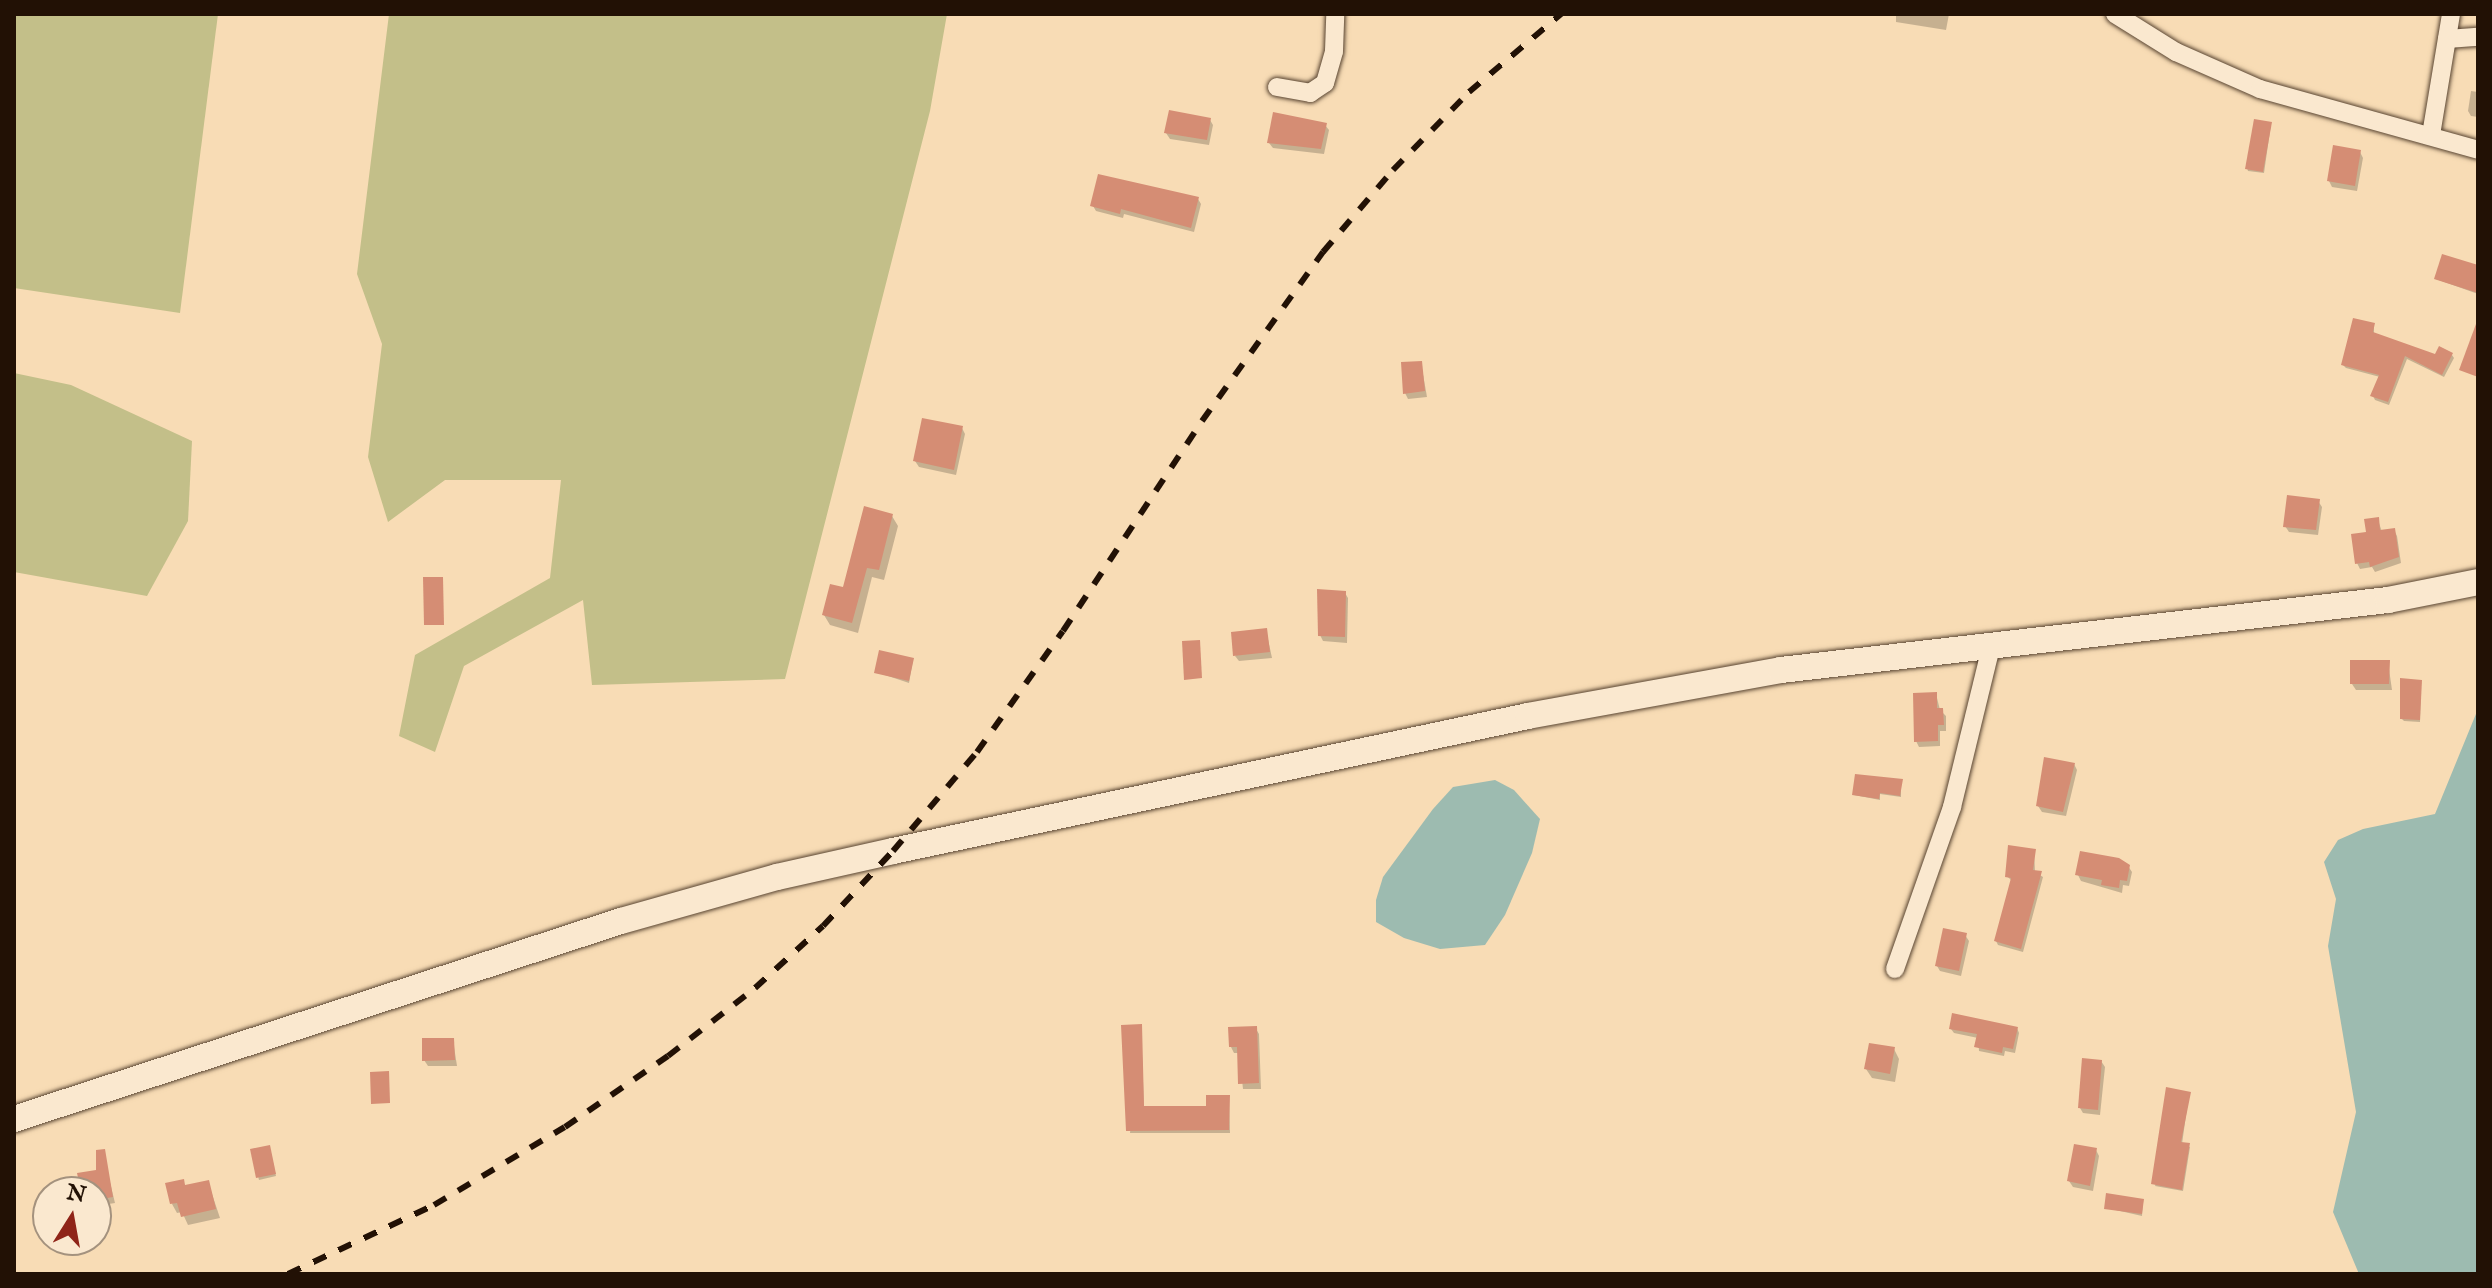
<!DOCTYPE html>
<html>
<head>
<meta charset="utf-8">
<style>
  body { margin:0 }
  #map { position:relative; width:2492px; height:1288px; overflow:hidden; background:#f8dcb5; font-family:"IM FELL English",serif }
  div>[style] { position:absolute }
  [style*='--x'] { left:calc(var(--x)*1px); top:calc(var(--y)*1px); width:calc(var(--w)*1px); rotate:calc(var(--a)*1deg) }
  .green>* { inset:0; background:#c3bf89 }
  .water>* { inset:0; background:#9dbbb0 }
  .shadow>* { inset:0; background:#0003 }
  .building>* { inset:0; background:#d58d74 }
  .roads { filter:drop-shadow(0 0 2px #584431) drop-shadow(0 0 2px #584431) }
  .street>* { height:18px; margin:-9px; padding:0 9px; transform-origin:9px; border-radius:9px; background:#fae8cf }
  .secondary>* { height:26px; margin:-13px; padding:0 13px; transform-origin:13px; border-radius:13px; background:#fae8cf }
  .rail>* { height:6px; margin-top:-3px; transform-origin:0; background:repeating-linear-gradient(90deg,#221105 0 14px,transparent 0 28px) }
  span { translate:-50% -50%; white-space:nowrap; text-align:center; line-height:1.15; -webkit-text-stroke:6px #fae8cf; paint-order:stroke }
  .frame { position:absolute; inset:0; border:16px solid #221105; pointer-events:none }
  .north { position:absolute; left:32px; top:1176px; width:80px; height:80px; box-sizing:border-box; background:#fae8cf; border:2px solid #a4927e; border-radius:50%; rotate:11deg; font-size:22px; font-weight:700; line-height:32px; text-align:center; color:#221105 }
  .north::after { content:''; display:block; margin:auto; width:28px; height:36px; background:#8f2418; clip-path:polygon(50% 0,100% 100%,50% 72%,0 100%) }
</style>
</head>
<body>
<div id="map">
  <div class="green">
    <div style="clip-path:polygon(14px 14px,218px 14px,180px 313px,14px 288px)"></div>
    <div style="clip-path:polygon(389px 14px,947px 14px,930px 111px,785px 679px,592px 685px,583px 600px,464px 666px,435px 752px,399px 736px,415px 655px,550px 578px,561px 480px,445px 480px,388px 522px,368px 457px,382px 344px,357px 274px)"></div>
    <div style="clip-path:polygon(14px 373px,71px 385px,192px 441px,188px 521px,147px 596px,14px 572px)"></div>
  </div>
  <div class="water">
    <div style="clip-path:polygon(2478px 709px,2478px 1274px,2359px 1274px,2333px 1212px,2356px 1112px,2328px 946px,2336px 899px,2324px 862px,2338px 840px,2363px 829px,2435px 814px)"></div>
    <div style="clip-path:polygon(1495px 780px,1514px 790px,1540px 819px,1532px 853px,1505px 915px,1485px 945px,1440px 949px,1404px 938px,1376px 922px,1376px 900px,1383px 877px,1433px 809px,1453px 787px)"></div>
  </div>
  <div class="shadow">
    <div style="clip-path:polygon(1896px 14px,1949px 14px,1946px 30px,1896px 22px)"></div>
    <div style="clip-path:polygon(2471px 91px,2478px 92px,2478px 117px,2471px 116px,2468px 111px)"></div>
    <div style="clip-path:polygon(1210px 120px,1213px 125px,1209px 145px,1170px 139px,1166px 133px)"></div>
    <div style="clip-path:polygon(2271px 124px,2264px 173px,2248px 171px,2247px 168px)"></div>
    <div style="clip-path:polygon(1325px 125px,1329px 130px,1324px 154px,1273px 148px,1269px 143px)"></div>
    <div style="clip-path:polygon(2360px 152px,2363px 158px,2357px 191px,2332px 187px,2329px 181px)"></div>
    <div style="clip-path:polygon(1198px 199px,1201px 204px,1194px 232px,1124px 214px,1123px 218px,1096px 211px,1093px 206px)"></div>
    <div style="clip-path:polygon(2478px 267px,2478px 294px,2436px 279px)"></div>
    <div style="clip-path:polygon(2374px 325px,2374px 335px,2436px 357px,2452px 355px,2454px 358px,2444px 377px,2407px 359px,2389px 405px,2375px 400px,2373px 396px,2380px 377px,2346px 368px,2343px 365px)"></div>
    <div style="clip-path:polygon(1421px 363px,1427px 397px,1408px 399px,1405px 393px)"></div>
    <div style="clip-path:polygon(962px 428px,965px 434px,956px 475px,919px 467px,915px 461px)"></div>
    <div style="clip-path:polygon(2318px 501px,2322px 507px,2318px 535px,2289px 532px,2285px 526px)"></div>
    <div style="clip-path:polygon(892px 516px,898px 526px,884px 580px,872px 577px,858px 633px,830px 625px,824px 615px)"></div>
    <div style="clip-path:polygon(2378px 520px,2382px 532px,2394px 530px,2397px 536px,2401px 563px,2375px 572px,2372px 567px,2360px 569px,2357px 563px)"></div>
    <div style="clip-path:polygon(1345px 593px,1348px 598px,1347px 643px,1323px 641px,1320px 635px)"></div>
    <div style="clip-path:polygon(1266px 630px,1272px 658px,1239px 661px,1235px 656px)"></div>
    <div style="clip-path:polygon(913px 660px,909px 683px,876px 672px)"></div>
    <div style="clip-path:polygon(2388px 662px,2392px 690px,2356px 690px,2352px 684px)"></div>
    <div style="clip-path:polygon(2421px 681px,2420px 722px,2404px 721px,2402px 719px)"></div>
    <div style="clip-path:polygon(1936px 694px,1940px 710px,1946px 716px,1946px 731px,1940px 731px,1940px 746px,1919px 747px,1916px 741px)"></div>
    <div style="clip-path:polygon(2074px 764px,2077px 770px,2066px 816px,2042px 812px,2038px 806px)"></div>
    <div style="clip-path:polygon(1901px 781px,1901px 797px,1880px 794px,1880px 800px,1854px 795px)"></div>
    <div style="clip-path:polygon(2034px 850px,2035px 872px,2043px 877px,2023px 952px,1998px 945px,1996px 941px,2012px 881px,2007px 876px)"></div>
    <div style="clip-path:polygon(2128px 866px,2132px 872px,2129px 886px,2123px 885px,2122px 893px,2081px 881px,2078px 875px)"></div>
    <div style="clip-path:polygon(1965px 935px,1969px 941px,1961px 976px,1940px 971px,1937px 966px)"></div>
    <div style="clip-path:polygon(1141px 1026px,1144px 1108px,1208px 1108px,1229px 1097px,1230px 1133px,1130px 1133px)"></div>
    <div style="clip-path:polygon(2017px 1028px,2019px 1033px,2015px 1053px,2005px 1051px,2004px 1056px,1979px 1051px,1978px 1038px,1954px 1033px,1951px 1029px)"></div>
    <div style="clip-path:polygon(1256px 1029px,1259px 1034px,1261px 1089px,1243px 1089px,1239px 1053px,1234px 1053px,1231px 1047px)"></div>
    <div style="clip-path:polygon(453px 1040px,457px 1066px,428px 1066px,424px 1060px)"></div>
    <div style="clip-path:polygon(1894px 1049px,1899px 1059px,1895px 1082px,1872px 1078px,1866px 1069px)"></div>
    <div style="clip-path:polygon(2101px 1061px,2105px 1067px,2100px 1115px,2083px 1113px,2080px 1108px)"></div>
    <div style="clip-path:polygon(2189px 1094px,2182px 1144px,2190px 1147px,2183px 1191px,2155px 1186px)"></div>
    <div style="clip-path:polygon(270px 1149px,276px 1176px,259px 1180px,252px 1151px)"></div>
    <div style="clip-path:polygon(2096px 1150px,2099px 1156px,2093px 1191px,2073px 1187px,2069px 1181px)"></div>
    <div style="clip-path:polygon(107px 1170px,115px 1203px,96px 1206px,96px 1192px,83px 1192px)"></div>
    <div style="clip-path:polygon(183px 1182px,186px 1187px,208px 1182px,220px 1218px,188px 1225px,182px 1212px,177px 1213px,172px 1204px)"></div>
    <div style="clip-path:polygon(48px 1195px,48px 1235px,47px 1235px,40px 1196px)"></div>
    <div style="clip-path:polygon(2143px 1200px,2142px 1216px,2107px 1208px)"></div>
  </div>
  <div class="building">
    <div style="clip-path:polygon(1169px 110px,1211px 118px,1207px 140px,1164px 133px)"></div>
    <div style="clip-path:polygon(1273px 112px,1327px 123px,1321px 149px,1267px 143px)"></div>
    <div style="clip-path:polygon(2254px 119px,2272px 122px,2263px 172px,2245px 169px)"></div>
    <div style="clip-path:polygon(2333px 145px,2361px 150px,2355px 186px,2327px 181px)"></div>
    <div style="clip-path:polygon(1098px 174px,1199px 197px,1191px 228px,1121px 209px,1120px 214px,1090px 206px)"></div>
    <div style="clip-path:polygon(2442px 254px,2478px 265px,2478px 293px,2434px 279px)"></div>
    <div style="clip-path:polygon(2353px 318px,2375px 323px,2373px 332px,2435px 354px,2439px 346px,2453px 353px,2442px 375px,2405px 356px,2388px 402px,2370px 396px,2379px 375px,2341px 365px)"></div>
    <div style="clip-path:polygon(2476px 324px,2478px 325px,2478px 377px,2459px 370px)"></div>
    <div style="clip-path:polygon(1422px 361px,1425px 391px,1403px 394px,1401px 362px)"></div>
    <div style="clip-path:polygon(922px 418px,963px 426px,954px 470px,913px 461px)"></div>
    <div style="clip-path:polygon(2287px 495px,2320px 499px,2316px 530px,2283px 527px)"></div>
    <div style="clip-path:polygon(864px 506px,893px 514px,879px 570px,867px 568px,852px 623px,822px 615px,830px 584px,843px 587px)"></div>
    <div style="clip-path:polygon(2379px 517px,2380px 530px,2395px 528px,2399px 557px,2370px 567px,2369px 562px,2355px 564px,2351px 534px,2366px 532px,2364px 519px)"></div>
    <div style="clip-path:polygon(423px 577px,443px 577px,444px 625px,424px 625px)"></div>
    <div style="clip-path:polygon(1317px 589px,1346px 591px,1345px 637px,1318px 636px)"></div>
    <div style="clip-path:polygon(1267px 628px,1270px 652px,1233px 656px,1231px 632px)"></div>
    <div style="clip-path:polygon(1200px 640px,1202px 678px,1184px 680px,1182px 641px)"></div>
    <div style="clip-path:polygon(879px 650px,914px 658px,909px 681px,874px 673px)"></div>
    <div style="clip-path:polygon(2350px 660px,2390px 660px,2389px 684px,2350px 684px)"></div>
    <div style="clip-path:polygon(2400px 678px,2422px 680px,2420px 720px,2400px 719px)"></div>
    <div style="clip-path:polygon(1937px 692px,1937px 708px,1943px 708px,1944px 725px,1938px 725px,1938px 741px,1914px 742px,1913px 693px)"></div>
    <div style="clip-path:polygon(2044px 757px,2075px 763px,2063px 812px,2036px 806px)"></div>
    <div style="clip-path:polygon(1855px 774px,1903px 779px,1900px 796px,1880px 793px,1879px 799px,1852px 795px)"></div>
    <div style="clip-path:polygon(2008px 845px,2036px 849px,2033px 870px,2042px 871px,2021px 949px,1994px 941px,2011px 878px,2005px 877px)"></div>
    <div style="clip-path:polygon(2080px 851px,2119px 858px,2130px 865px,2127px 881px,2120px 880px,2119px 888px,2101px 885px,2102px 880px,2075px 875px)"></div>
    <div style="clip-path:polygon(1943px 928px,1967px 933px,1959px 971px,1935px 966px)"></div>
    <div style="clip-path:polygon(1952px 1013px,2018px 1027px,2013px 1049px,2003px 1047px,2002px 1053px,1974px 1047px,1977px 1034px,1949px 1029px)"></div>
    <div style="clip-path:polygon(1142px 1024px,1144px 1106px,1206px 1106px,1206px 1095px,1230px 1095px,1229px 1130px,1126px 1131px,1121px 1025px)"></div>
    <div style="clip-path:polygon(1257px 1026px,1259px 1083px,1238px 1084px,1237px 1047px,1229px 1047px,1228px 1027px)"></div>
    <div style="clip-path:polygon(422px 1038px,454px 1038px,455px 1060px,422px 1061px)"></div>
    <div style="clip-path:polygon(1869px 1043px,1895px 1047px,1890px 1074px,1864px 1069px)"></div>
    <div style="clip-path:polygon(2082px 1058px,2102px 1060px,2098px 1110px,2078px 1108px)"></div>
    <div style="clip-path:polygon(389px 1071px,390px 1103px,371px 1104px,370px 1072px)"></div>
    <div style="clip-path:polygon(2166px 1087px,2191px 1092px,2181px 1142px,2190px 1143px,2182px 1190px,2151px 1184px)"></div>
    <div style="clip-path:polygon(2074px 1144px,2097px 1148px,2090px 1186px,2067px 1181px)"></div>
    <div style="clip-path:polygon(270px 1145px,276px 1174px,256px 1178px,250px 1149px)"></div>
    <div style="clip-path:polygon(105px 1149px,113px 1197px,96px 1200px,96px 1192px,81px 1192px,77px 1173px,96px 1170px,96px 1150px)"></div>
    <div style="clip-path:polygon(184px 1179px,185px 1185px,209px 1180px,216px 1209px,181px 1217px,177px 1203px,170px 1204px,165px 1183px)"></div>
    <div style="clip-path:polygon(2106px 1193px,2144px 1199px,2142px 1214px,2104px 1209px)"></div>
  </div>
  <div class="roads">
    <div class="street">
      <div style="--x:2115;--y:14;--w:72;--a:31.9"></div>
      <div style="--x:2176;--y:52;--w:92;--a:23.8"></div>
      <div style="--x:2260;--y:89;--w:226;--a:15.6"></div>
      <div style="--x:2447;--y:39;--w:31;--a:-4"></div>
      <div style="--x:1277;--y:87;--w:34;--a:10"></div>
      <div style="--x:1310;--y:93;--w:18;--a:-34"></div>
      <div style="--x:1325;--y:83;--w:33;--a:-74"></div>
      <div style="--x:1334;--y:51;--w:37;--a:-88"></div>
      <div style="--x:2431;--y:135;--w:123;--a:-80.6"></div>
      <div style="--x:1895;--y:969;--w:172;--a:-70.6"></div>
      <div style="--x:1952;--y:807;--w:169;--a:-76.3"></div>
    </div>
    <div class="secondary">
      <div style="--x:14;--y:1119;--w:638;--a:-18.07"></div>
      <div style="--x:621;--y:921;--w:162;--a:-15.8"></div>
      <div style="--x:777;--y:877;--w:119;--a:-12.6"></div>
      <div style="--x:893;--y:851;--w:649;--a:-12"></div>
      <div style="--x:1528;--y:716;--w:257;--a:-10.3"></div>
      <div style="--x:1781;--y:670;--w:611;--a:-6.58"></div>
      <div style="--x:2388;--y:600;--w:92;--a:-11.3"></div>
    </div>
  </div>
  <div class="rail">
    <div style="--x:288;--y:1274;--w:161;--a:-25.3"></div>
    <div style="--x:434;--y:1205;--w:152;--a:-30.8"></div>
    <div style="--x:565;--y:1127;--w:125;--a:-34.6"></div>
    <div style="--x:668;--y:1056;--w:110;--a:-38"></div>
    <div style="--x:755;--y:988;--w:92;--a:-42.4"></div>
    <div style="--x:823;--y:926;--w:103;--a:-47"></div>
    <div style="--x:893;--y:851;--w:130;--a:-49.7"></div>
    <div style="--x:977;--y:752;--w:148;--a:-54.6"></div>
    <div style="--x:1063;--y:631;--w:252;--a:-56.5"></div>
    <div style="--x:1202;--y:421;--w:208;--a:-54.4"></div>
    <div style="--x:1323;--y:252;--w:108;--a:-49.5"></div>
    <div style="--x:1393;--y:170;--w:109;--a:-45.7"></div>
    <div style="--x:1469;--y:92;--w:121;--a:-40.3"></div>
  </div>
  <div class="frame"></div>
  <div class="north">N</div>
</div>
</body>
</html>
